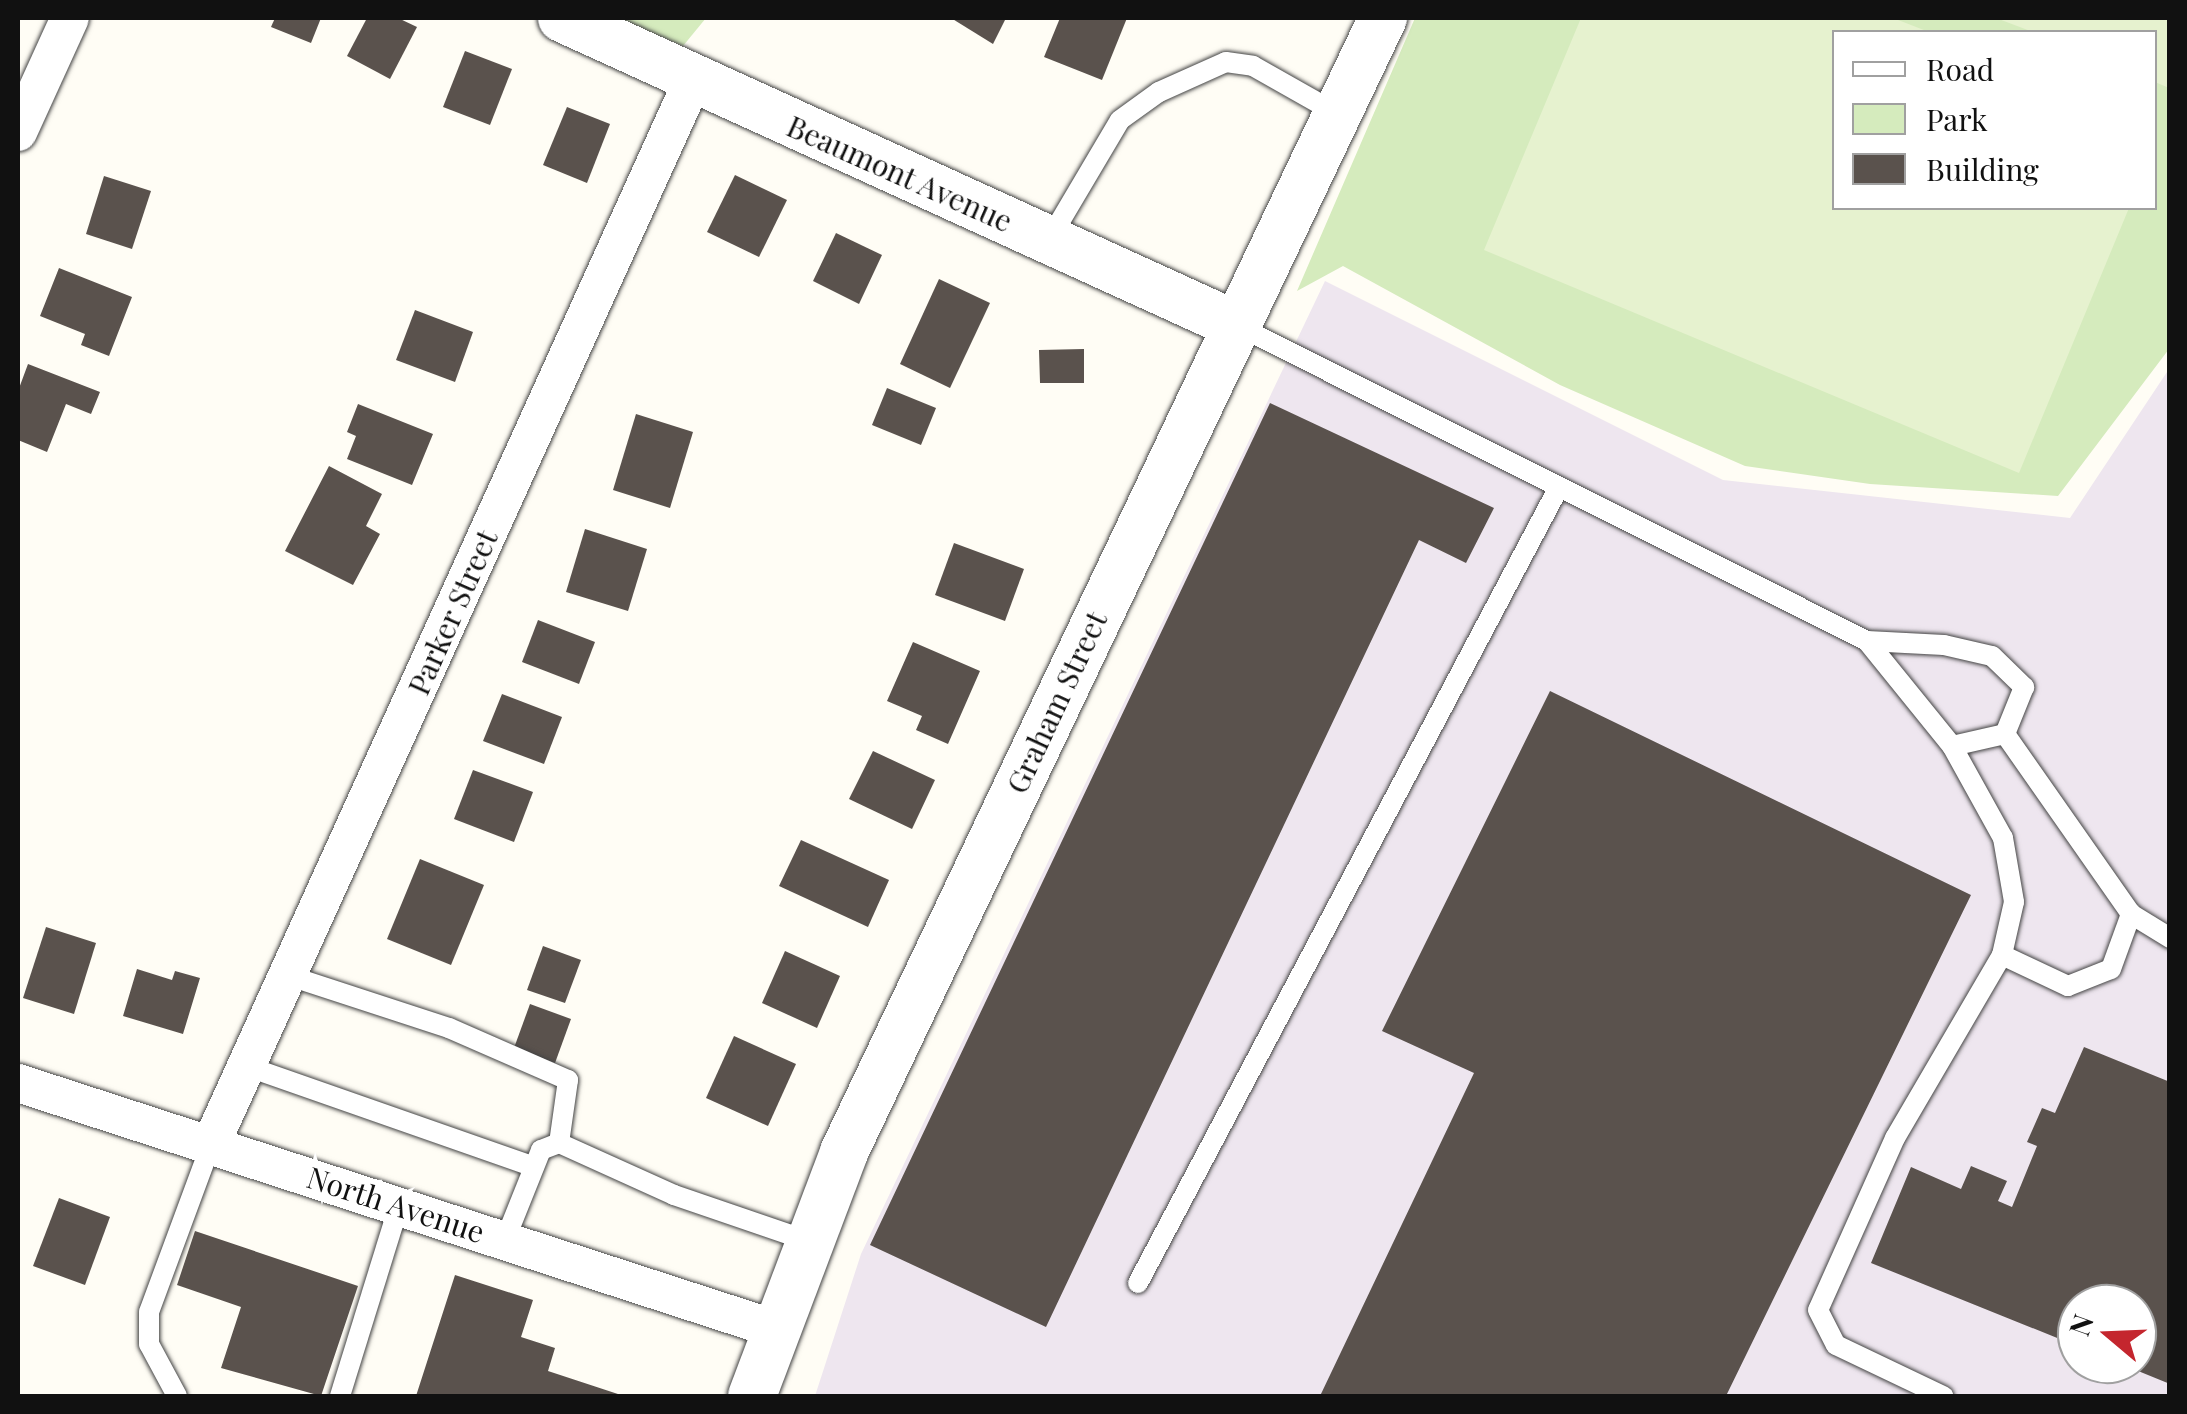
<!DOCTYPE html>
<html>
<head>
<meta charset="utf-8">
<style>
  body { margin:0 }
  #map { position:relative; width:2187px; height:1414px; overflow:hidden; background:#fffdf5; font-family:"Playfair Display",serif }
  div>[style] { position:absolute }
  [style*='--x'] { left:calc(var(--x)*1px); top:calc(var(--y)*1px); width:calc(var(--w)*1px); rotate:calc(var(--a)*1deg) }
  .industrial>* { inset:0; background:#eee6ef }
  .green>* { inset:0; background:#d5ebbd }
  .pitch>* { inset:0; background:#e6f2cf }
  .building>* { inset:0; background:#5a524d }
  .roads { filter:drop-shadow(0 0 2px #444) drop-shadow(0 0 2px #444) }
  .service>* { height:20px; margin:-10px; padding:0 10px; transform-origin:10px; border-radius:10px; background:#fff }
  .minor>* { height:38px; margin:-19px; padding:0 19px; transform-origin:19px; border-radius:19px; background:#fff }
  .tertiary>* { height:48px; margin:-24px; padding:0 24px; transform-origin:24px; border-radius:24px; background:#fff }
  span { translate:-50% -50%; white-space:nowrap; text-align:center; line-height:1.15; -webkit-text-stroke:10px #fff; paint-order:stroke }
  .street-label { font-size:30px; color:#111 }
  .frame { position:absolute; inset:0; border:20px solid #111; pointer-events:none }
  .legend { position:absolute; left:1832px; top:30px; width:325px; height:180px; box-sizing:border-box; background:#fff; border:2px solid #a0a0a0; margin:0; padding:12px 18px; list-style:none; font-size:30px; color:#111 }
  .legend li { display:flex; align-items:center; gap:20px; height:50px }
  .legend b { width:50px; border:2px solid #a0a0a0 }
  .north { position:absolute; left:2057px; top:1284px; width:100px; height:100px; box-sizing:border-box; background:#fff; border:2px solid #a0a0a0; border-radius:50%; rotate:289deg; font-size:28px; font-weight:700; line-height:40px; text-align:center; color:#111 }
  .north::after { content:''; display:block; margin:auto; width:35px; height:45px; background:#c4262e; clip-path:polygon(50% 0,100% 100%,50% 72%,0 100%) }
</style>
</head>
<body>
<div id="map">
  <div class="industrial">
    <div style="clip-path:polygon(evenodd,1325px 281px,1723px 480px,2070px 518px,2169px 369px,2169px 1396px,815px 1396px,861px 1254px,1325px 281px,2077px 1304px,2137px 1304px,2137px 1364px,2077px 1364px,2077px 1304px)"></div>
  </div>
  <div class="green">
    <div style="clip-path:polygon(617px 18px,706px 18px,683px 46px)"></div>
    <div style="clip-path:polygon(evenodd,1415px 18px,2169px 18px,2169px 349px,2058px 496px,1870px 484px,1745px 466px,1560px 385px,1343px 266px,1297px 291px,1415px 18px,1834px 32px,2154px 32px,2154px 208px,1834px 208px,1834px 32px)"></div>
  </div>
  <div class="pitch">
    <div style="clip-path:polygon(1581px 18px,1893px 18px,1929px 32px,1834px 32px,1834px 208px,2129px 208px,2019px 473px,1484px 250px)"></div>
    <div style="clip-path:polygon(1996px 18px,2169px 18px,2169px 88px,2155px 82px,2154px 32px,2033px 32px)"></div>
  </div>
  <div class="building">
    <div style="clip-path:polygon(275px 18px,321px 18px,311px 43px,271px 27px)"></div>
    <div style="clip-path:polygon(367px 18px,398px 18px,417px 27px,390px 79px,347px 56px)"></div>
    <div style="clip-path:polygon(951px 18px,1006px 18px,993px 44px)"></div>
    <div style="clip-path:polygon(1060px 18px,1127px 18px,1102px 80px,1044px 57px)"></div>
    <div style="clip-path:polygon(465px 51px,512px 69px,490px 125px,443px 107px)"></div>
    <div style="clip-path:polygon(567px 107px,610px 124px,587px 183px,543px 165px)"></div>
    <div style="clip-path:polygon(735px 175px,787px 200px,759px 257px,707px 232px)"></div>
    <div style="clip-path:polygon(104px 176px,151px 191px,132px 249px,86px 234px)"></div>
    <div style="clip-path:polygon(836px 233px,882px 255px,859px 304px,813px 281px)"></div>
    <div style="clip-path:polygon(59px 268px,132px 297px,109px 356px,81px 345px,85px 334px,40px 316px)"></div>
    <div style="clip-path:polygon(939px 279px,990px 303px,950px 388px,900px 364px)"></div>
    <div style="clip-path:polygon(415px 310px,473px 332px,455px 382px,396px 360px)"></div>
    <div style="clip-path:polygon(1084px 349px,1084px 383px,1040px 383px,1039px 350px)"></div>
    <div style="clip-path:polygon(28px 364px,100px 392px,91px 414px,66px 404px,47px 452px,18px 440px,18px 391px)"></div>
    <div style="clip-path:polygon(887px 388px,936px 408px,921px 445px,872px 425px)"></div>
    <div style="clip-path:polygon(1270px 403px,1494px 508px,1466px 563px,1419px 540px,1046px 1327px,870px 1245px)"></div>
    <div style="clip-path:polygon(358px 404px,433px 434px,412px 485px,347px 459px,356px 436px,347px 432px)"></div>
    <div style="clip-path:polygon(636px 414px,693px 432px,670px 508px,613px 490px)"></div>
    <div style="clip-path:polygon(329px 466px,382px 494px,366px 526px,380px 534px,353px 585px,285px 551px)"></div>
    <div style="clip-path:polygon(585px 529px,647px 549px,628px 611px,566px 592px)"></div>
    <div style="clip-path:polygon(954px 543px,1024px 569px,1005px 621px,935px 595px)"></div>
    <div style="clip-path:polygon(538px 620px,595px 642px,579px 684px,522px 662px)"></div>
    <div style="clip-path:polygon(913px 642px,980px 671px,948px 744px,916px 730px,922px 716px,887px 701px)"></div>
    <div style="clip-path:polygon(1550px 691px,1971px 895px,1726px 1396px,1320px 1396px,1474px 1073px,1382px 1031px)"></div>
    <div style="clip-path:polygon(502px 694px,562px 717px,544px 764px,483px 741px)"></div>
    <div style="clip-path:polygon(873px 751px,935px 780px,912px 829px,849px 799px)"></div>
    <div style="clip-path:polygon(473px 770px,533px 792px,514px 842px,454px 819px)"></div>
    <div style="clip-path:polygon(801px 840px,889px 880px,868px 927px,779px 886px)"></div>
    <div style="clip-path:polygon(420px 859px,484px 885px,451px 965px,387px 939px)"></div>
    <div style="clip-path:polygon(46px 927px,96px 943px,74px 1014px,23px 998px)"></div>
    <div style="clip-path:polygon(543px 946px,581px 960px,565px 1003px,527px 990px)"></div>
    <div style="clip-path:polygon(785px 951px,840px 976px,817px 1028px,762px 1003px)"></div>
    <div style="clip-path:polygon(137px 969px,172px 980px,175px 971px,200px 978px,183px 1034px,123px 1016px)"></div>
    <div style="clip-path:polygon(530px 1004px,571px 1019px,555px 1063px,514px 1048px)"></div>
    <div style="clip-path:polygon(734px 1036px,796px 1064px,768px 1126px,706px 1098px)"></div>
    <div style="clip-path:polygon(2084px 1047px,2170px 1082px,2170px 1384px,2121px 1364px,2137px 1364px,2137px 1304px,2077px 1304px,2077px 1346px,1871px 1263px,1911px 1167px,1961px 1189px,1971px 1166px,2007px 1181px,1998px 1201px,2012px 1207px,2037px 1146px,2027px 1142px,2042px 1108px,2055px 1113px)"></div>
    <div style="clip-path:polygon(59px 1198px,110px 1217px,85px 1285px,33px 1266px)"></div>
    <div style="clip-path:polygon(195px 1231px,358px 1286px,321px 1396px,221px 1368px,241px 1307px,177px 1285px)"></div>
    <div style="clip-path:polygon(455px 1275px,533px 1300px,521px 1337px,555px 1348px,548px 1371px,624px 1396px,416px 1396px)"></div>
  </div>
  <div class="roads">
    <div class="service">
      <div style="--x:1049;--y:240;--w:139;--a:-59.4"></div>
      <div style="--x:1120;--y:120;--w:48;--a:-35.7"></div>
      <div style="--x:1159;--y:92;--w:73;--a:-24.1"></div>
      <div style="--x:1226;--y:62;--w:27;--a:8"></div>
      <div style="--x:1253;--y:66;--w:98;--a:29.5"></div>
      <div style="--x:1238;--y:326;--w:703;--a:26.6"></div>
      <div style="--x:1867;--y:641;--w:135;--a:51"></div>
      <div style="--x:1952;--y:746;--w:105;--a:61"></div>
      <div style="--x:2003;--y:838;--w:65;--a:80.2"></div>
      <div style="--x:2014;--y:902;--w:54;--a:102.8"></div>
      <div style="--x:2002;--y:955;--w:212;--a:120.3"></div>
      <div style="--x:1895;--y:1138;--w:188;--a:114.1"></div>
      <div style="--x:1818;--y:1310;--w:39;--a:63"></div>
      <div style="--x:1836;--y:1345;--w:119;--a:25.5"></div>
      <div style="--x:1867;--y:641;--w:77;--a:3"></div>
      <div style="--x:1944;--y:645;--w:49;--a:12.9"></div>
      <div style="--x:1992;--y:656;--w:45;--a:44.1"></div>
      <div style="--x:2024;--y:687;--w:51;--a:112"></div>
      <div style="--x:2005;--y:734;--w:54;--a:167.2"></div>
      <div style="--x:2005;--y:734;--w:220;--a:55"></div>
      <div style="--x:2131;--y:914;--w:46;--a:31.6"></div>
      <div style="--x:2002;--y:955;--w:73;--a:25.2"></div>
      <div style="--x:2068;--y:986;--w:46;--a:-21.6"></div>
      <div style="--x:2111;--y:969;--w:59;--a:-70"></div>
      <div style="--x:287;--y:975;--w:170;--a:18.1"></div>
      <div style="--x:449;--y:1028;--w:130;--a:23.6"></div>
      <div style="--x:568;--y:1080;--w:64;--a:98.1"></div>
      <div style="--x:246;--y:1066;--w:305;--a:19.3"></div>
      <div style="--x:505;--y:1240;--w:97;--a:-68.2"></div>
      <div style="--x:541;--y:1150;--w:19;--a:-21"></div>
      <div style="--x:559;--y:1143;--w:126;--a:24.3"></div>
      <div style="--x:674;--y:1195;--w:142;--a:18.9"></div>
      <div style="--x:1138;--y:1283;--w:900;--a:-62.13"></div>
      <div style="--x:177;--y:1396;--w:59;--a:-118.3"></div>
      <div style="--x:149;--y:1344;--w:32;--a:-90"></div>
      <div style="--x:149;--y:1312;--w:179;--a:-69.7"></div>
      <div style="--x:340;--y:1396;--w:200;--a:-72.8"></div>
    </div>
    <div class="minor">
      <div style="--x:18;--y:132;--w:125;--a:-65.5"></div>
      <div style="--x:18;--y:1083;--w:796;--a:18"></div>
      <div style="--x:211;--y:1144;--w:1168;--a:-65.63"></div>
    </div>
    <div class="tertiary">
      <div style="--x:562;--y:18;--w:743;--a:24.5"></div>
      <div style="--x:752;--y:1396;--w:261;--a:-69.3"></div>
      <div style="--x:844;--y:1152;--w:1256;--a:-64.58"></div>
    </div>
  </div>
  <div class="street-label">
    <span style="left:900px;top:173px;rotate:24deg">Beaumont Avenue</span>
    <span style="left:452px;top:612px;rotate:-66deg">Parker Street</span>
    <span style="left:1056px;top:702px;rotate:-65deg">Graham Street</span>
    <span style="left:396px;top:1204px;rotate:18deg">North Avenue</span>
  </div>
  <div class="frame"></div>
  <ul class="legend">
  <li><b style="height:12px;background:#fff"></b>Road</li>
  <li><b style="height:28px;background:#d5ebbd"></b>Park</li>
  <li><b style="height:28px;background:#5a524d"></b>Building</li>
  </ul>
  <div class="north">N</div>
</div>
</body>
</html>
